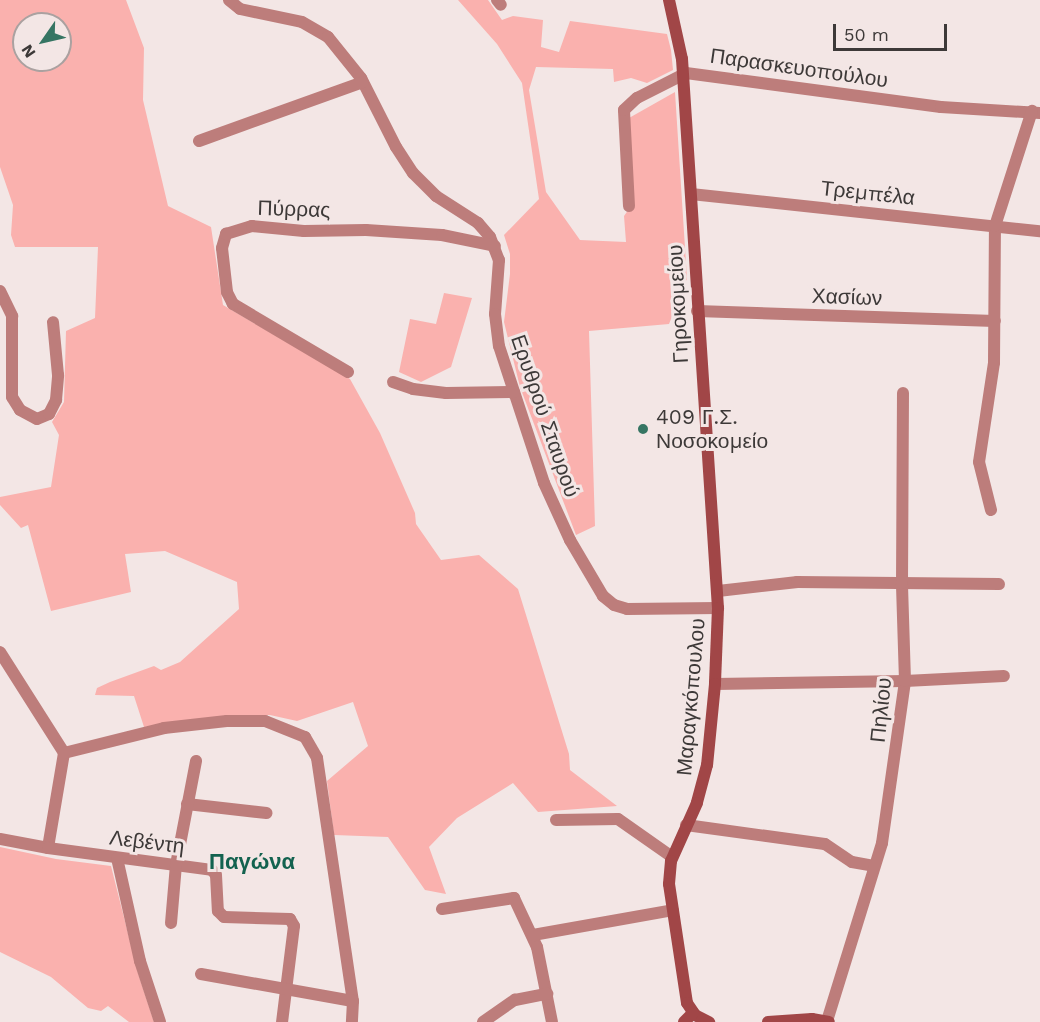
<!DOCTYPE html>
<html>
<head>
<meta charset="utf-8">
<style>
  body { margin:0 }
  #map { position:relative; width:1040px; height:1022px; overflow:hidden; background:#f3e6e5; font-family:"Work Sans",sans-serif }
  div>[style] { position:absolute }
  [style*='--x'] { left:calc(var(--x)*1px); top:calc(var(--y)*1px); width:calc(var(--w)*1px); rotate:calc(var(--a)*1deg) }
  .green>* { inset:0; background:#fab1ae }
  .minor>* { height:12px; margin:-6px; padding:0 6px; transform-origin:6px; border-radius:6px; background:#bd7d7b }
  .secondary>* { height:12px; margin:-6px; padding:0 6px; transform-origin:6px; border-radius:6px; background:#a14647 }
  .dots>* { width:16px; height:16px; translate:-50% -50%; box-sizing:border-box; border:3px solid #f3e6e5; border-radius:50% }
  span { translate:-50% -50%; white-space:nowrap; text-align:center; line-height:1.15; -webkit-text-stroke:6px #f3e6e5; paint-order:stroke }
  .street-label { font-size:21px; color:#3d3938 }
  .poi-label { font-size:21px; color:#3d3938 }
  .left { translate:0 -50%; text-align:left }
  .neighbourhood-label { font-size:22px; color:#13624f; font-weight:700 }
  .north { position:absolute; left:12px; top:12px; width:60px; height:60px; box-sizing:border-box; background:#f3e6e5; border:2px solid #aaa1a0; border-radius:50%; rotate:236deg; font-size:16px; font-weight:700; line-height:24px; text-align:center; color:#3d3938 }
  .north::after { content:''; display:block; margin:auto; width:21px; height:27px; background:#367563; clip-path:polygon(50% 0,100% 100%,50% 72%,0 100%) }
  .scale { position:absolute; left:833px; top:24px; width:114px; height:27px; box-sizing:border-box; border:3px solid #3d3938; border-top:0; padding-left:8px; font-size:18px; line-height:21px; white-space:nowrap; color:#3d3938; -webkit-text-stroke:4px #f3e6e5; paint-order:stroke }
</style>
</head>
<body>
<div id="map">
  <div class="green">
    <div style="clip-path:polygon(evenodd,0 0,126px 0,144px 48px,143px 100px,168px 206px,211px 227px,223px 305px,350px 379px,380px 433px,415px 513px,416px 524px,441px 560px,479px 555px,518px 589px,569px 754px,570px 770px,617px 806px,538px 812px,513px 783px,457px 818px,429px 847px,446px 894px,425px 890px,388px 837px,334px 835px,327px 781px,368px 746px,353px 702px,297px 721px,270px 715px,238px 715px,144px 727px,134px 696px,95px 695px,97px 688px,110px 682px,154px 666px,161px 670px,180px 662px,239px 609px,237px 582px,165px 551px,125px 554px,131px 592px,51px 611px,28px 525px,21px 528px,0 505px,0 497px,51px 487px,59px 435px,52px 422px,64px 402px,66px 331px,95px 318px,98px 247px,15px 247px,11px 235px,13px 205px,0 167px,0 0,24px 24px,60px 24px,60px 60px,24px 60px,24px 24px)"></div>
    <div style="clip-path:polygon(458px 0,488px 0,502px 20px,513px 16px,543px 20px,541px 47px,559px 52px,570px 21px,667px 34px,671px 50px,673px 70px,647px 83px,631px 78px,614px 82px,613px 69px,536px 67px,529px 90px,546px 192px,580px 240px,626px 242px,624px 216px,634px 202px,629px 118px,675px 92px,687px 279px,669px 324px,589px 331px,595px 526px,576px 535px,520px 387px,504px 322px,510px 274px,510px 254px,504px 235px,539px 199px,522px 83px,497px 44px)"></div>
    <div style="clip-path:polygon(444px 293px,472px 298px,451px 367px,421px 382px,399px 372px,410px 319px,436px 324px)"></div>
    <div style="clip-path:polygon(0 847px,56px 859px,111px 866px,138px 973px,154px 1022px,129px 1022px,108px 1006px,101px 1011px,88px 1008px,51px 977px,0 952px)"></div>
  </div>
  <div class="minor">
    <div style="--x:229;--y:0;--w:14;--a:39"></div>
    <div style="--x:240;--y:9;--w:63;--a:11.8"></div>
    <div style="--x:302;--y:22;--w:30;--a:30"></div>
    <div style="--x:328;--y:37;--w:53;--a:51.2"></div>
    <div style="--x:361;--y:78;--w:77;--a:63.1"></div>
    <div style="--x:396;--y:147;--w:31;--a:57"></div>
    <div style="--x:413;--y:173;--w:33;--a:45"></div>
    <div style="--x:436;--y:196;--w:50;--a:32.7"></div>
    <div style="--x:478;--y:223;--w:18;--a:49"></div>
    <div style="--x:490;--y:237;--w:25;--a:69"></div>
    <div style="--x:499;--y:260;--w:54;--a:94.2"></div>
    <div style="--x:495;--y:314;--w:32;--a:83"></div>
    <div style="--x:499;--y:346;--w:144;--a:71.8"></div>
    <div style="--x:544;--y:483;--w:63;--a:65.5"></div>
    <div style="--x:570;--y:540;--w:65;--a:59.5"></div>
    <div style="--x:603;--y:596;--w:14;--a:39"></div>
    <div style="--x:614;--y:605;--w:14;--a:17"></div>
    <div style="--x:627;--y:609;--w:91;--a:-0.6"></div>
    <div style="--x:497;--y:0;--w:6;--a:51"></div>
    <div style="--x:199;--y:141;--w:174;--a:-19.8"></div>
    <div style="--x:691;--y:194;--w:351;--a:6.1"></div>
    <div style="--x:629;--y:206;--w:96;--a:-93"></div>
    <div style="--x:624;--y:110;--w:18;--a:-43"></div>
    <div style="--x:637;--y:98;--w:55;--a:-27"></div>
    <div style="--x:686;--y:73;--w:257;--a:7.6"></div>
    <div style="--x:941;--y:107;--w:99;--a:3.5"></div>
    <div style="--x:0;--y:291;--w:28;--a:64"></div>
    <div style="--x:12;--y:316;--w:81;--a:90"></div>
    <div style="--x:12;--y:397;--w:15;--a:58"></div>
    <div style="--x:20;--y:410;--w:19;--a:28"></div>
    <div style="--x:37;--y:419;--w:13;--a:-23"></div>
    <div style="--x:49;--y:414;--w:16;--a:-63"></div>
    <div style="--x:56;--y:400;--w:25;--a:-85"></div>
    <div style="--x:58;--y:375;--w:53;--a:-95.4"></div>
    <div style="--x:697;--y:311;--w:298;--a:1.9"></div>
    <div style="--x:348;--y:372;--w:134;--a:-149.4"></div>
    <div style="--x:233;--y:304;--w:13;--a:-117"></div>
    <div style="--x:227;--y:292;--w:44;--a:-96.5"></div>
    <div style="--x:222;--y:248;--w:15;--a:-74"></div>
    <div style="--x:226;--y:234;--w:27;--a:-17"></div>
    <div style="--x:252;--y:226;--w:52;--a:5.5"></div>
    <div style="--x:304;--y:231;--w:62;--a:-0.9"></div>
    <div style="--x:366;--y:230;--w:76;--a:3.8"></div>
    <div style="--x:442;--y:235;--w:54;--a:11.7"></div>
    <div style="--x:393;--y:382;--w:21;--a:19"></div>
    <div style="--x:413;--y:389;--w:33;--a:7"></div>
    <div style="--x:446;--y:393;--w:68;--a:-0.8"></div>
    <div style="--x:991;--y:510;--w:49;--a:-104"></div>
    <div style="--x:979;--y:462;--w:100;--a:-81.4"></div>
    <div style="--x:994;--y:363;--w:137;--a:-89.6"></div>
    <div style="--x:995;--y:226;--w:121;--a:-72.2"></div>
    <div style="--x:718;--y:591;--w:80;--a:-6.5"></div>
    <div style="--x:797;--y:582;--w:202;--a:0.6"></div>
    <div style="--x:0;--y:652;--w:120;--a:57.6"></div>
    <div style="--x:64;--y:753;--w:96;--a:99.6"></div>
    <div style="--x:715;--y:684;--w:190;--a:-0.9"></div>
    <div style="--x:905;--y:681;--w:99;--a:-2.9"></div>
    <div style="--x:64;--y:753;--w:103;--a:-14"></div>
    <div style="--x:164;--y:728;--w:63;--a:-6.3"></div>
    <div style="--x:227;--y:721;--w:38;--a:0"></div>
    <div style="--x:265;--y:721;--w:43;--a:21.8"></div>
    <div style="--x:305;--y:737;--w:24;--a:60"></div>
    <div style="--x:317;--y:758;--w:246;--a:81.6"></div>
    <div style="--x:353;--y:1001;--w:21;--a:93"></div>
    <div style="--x:187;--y:804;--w:80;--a:6.5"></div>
    <div style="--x:556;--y:820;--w:62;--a:-0.9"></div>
    <div style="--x:618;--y:819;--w:66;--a:35.1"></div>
    <div style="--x:686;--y:825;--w:140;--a:7.8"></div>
    <div style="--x:825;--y:844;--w:32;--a:34"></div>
    <div style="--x:852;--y:862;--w:22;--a:10"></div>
    <div style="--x:0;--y:839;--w:49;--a:10.6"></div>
    <div style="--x:48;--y:848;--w:165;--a:7.6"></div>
    <div style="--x:212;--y:870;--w:6;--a:51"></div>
    <div style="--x:216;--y:875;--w:36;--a:87"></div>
    <div style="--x:218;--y:911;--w:8;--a:45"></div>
    <div style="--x:224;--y:917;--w:66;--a:1.7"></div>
    <div style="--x:290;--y:919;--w:8;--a:60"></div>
    <div style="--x:294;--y:926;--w:97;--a:97.1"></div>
    <div style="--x:117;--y:858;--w:106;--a:77.4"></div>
    <div style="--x:140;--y:961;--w:64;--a:71.8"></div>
    <div style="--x:442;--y:909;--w:73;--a:-8.7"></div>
    <div style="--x:514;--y:898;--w:54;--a:64.9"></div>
    <div style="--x:537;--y:947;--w:76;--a:78.7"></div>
    <div style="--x:171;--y:923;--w:58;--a:-85.1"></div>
    <div style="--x:176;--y:865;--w:106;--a:-79.1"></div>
    <div style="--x:533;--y:935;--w:142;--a:-10.1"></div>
    <div style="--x:201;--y:974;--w:154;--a:10.1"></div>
    <div style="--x:827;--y:1021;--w:186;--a:-72.8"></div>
    <div style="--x:882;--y:843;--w:164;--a:-81.9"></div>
    <div style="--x:905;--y:681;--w:98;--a:-91.8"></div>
    <div style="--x:902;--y:583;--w:190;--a:-89.7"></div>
    <div style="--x:483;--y:1022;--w:39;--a:-35"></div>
    <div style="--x:515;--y:1000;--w:33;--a:-11"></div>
  </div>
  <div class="secondary">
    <div style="--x:669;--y:0;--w:60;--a:77.6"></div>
    <div style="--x:682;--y:59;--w:550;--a:86.25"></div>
    <div style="--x:718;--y:608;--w:76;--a:92.3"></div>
    <div style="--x:715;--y:684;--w:81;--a:95.6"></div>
    <div style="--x:707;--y:765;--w:39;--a:105"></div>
    <div style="--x:697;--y:803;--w:64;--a:114.1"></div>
    <div style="--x:671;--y:861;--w:23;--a:95"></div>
    <div style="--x:669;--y:884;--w:120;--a:81.4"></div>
    <div style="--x:687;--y:1003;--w:14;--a:56"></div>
    <div style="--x:695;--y:1015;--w:16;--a:27"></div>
    <div style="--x:684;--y:1022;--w:13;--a:-45"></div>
    <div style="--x:768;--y:1022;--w:44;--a:-3.9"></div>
    <div style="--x:812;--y:1019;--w:17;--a:10"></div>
  </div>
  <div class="dots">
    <div style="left:643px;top:429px;background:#367563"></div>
  </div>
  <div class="street-label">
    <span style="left:799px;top:68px;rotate:8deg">Παρασκευοπούλου</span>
    <span style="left:868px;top:193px;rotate:6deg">Τρεμπέλα</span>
    <span style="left:294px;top:209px;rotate:2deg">Πύρρας</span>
    <span style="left:847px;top:297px;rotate:2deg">Χασίων</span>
    <span style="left:678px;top:304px;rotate:-93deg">Γηροκομείου</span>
    <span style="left:545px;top:416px;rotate:71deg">Ερυθρού Σταυρού</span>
    <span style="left:691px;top:697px;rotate:-85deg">Μαραγκόπουλου</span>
    <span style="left:881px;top:710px;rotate:-84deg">Πηλίου</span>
    <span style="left:147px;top:842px;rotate:7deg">Λεβέντη</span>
  </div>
  <div class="poi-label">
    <span class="left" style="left:656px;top:429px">409 Γ.Σ.<br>Νοσοκομείο</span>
  </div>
  <div class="neighbourhood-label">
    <span style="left:252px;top:862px">Παγώνα</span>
  </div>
  <div class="north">N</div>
  <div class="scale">50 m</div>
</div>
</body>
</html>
